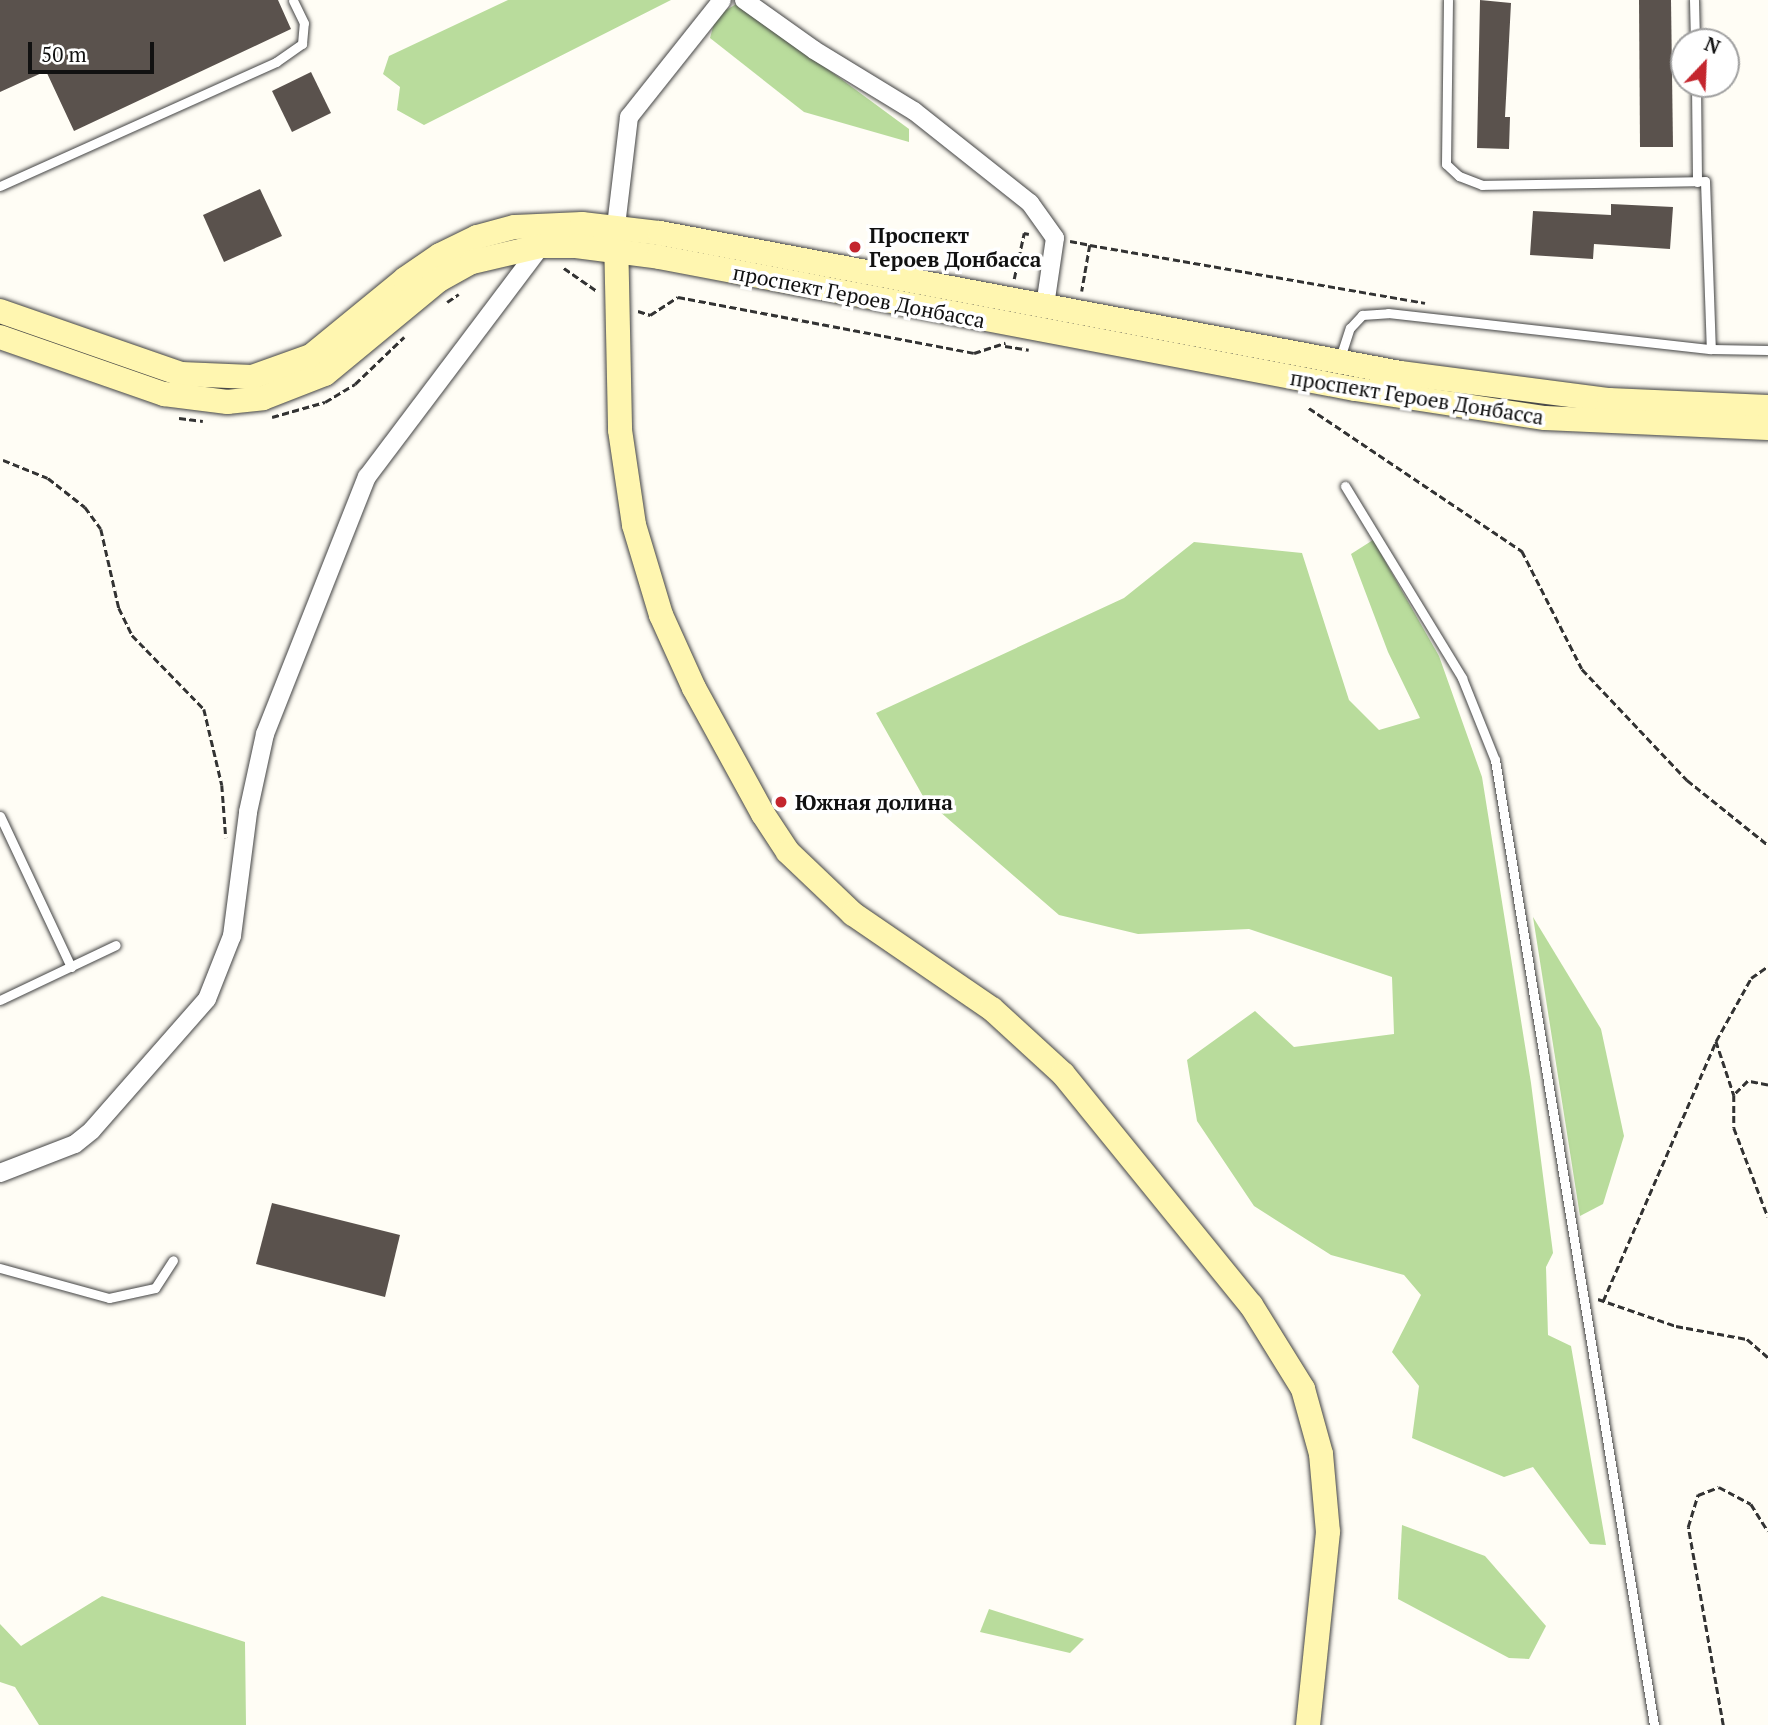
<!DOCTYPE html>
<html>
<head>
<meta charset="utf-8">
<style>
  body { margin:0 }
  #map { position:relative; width:1768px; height:1725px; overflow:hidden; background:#fffdf5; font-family:"PT Serif",serif }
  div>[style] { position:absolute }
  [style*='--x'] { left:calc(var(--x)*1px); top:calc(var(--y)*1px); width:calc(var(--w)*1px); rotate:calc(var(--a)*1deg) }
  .forest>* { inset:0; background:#b9dc9c }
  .building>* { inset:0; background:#5a524d }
  .path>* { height:2.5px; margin-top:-1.25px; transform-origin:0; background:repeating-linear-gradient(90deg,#333 0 7px,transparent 0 10.5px) }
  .roads { filter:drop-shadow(0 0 2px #444) drop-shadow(0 0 2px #444) }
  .lane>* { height:9px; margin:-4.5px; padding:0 4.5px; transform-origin:4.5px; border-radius:4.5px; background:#fff }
  .street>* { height:18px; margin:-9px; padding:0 9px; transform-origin:9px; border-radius:9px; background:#fff }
  .secondary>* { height:24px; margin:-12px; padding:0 12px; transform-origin:12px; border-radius:12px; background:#fff6b0 }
  .dots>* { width:19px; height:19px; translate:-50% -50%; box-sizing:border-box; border:4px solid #fff; border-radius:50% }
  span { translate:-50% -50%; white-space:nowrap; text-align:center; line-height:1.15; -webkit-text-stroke:7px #fff; paint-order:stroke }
  .poi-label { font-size:21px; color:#111; font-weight:700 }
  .left { translate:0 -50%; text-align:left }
  .street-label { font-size:21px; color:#111 }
  .north { position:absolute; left:1670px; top:28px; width:70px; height:70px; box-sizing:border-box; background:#fff; border:2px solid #a0a0a0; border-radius:50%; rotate:23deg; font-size:19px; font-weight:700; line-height:28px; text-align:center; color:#111 }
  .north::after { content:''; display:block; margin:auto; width:24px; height:32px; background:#c4262e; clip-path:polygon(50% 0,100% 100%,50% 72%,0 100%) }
  .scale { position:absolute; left:28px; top:42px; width:126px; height:32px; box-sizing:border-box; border:4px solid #111; border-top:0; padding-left:9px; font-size:21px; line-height:24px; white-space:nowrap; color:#111; -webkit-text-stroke:5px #fff; paint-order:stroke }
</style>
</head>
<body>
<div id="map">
  <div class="forest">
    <div style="clip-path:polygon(508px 0,671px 0,424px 125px,397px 110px,400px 87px,383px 74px,389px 56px)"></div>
    <div style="clip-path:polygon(738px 3px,909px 129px,909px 142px,804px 112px,710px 38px,716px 16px)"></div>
    <div style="clip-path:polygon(1373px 540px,1439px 656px,1482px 777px,1531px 1083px,1553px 1253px,1546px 1267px,1548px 1335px,1571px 1346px,1606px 1545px,1590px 1544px,1533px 1467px,1504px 1477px,1412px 1438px,1419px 1386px,1392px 1352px,1421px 1295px,1404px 1275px,1331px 1255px,1254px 1206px,1197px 1121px,1187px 1060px,1255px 1011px,1294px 1047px,1394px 1034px,1392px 977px,1249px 929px,1138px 934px,1059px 915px,924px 798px,876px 713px,1124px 598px,1194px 542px,1302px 553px,1349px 700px,1379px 730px,1420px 718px,1388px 652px,1351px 554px)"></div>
    <div style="clip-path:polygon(1533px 917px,1601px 1029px,1624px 1136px,1603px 1204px,1580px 1216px)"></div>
    <div style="clip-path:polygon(1402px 1525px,1485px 1556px,1546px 1626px,1529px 1659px,1509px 1658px,1398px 1599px)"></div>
    <div style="clip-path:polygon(102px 1596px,245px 1642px,246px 1725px,39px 1725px,15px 1687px,0 1682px,0 1624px,21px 1646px)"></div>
    <div style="clip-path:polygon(989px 1609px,1084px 1639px,1070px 1653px,980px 1632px)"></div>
  </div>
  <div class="building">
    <div style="clip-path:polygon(0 0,278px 0,291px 29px,74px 131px,46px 71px,0 92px)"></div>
    <div style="clip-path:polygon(1480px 0,1511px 3px,1505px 117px,1510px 117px,1509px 149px,1477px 148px)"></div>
    <div style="clip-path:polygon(1639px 0,1671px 0,1673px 147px,1640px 147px)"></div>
    <div style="clip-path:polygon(311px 72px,331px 113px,292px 132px,272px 91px)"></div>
    <div style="clip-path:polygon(260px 189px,282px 236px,224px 262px,203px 215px)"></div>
    <div style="clip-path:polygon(1611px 204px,1673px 207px,1670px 249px,1594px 244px,1593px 259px,1530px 255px,1533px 211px,1611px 215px)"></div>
    <div style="clip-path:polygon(272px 1203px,400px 1235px,385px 1297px,256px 1264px)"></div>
  </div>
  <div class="path">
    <div style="--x:1070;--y:241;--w:20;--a:11"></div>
    <div style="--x:1090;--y:245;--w:47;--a:99.9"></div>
    <div style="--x:1090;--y:245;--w:340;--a:9.8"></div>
    <div style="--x:564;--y:268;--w:39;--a:35"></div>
    <div style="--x:1014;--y:279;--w:47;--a:-77.7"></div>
    <div style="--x:1024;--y:233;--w:5;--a:11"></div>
    <div style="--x:447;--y:302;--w:14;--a:-34"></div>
    <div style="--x:638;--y:311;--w:13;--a:18"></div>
    <div style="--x:650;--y:315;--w:33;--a:-33"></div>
    <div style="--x:678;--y:297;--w:301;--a:10.7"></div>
    <div style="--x:974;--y:353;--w:33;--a:-18"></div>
    <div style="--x:1005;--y:346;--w:24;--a:9"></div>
    <div style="--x:1309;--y:408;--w:257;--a:33.9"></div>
    <div style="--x:1522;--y:551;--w:132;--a:63"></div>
    <div style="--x:1582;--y:669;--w:153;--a:46.6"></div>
    <div style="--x:1687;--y:780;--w:104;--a:38.7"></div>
    <div style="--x:272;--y:417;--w:55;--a:-15.8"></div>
    <div style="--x:325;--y:402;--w:35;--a:-31"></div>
    <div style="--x:355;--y:384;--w:68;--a:-43.8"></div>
    <div style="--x:179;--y:418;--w:24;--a:7"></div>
    <div style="--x:3;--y:460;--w:48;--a:21.8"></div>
    <div style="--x:48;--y:478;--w:47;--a:38.1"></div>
    <div style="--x:85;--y:507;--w:27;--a:54"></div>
    <div style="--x:101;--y:529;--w:81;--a:77.2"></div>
    <div style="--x:119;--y:608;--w:30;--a:64"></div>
    <div style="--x:132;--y:635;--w:103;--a:45.8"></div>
    <div style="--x:204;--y:709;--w:78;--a:76.7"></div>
    <div style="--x:222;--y:785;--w:53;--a:85.7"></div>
    <div style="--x:1716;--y:1041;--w:57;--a:71.6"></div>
    <div style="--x:1768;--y:1085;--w:20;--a:-169"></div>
    <div style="--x:1748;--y:1081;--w:20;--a:135"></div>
    <div style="--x:1734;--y:1095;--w:33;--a:90"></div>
    <div style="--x:1734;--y:1128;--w:95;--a:69.1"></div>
    <div style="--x:1598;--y:1299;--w:83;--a:19.1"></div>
    <div style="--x:1676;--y:1326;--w:72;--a:10.4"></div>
    <div style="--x:1747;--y:1339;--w:28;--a:41"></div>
    <div style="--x:1603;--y:1301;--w:283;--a:-66.5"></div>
    <div style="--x:1716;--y:1041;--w:72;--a:-60.9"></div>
    <div style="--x:1751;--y:978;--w:21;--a:-35"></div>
    <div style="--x:1723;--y:1725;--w:201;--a:-100"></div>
    <div style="--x:1688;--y:1527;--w:34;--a:-73"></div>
    <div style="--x:1698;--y:1495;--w:22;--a:-21"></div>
    <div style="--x:1719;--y:1487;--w:36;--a:28"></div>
    <div style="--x:1751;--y:1504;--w:32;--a:58"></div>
  </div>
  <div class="roads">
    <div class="lane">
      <div style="--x:1448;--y:0;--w:164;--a:90.7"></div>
      <div style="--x:1446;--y:164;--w:18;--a:43"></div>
      <div style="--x:1459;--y:176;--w:25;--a:21"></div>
      <div style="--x:1482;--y:185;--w:223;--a:-1"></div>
      <div style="--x:1705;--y:181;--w:168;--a:88"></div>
      <div style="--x:1694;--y:0;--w:42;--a:88.6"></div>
      <div style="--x:1696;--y:84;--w:98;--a:89.4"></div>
      <div style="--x:0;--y:186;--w:303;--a:-24.2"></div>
      <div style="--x:276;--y:62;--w:32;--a:-35"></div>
      <div style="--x:302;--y:44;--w:21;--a:-85"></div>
      <div style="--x:304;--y:23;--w:25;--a:-116"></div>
      <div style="--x:1339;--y:361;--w:35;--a:-72"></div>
      <div style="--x:1350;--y:328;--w:18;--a:-47"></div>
      <div style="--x:1362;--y:315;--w:26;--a:-4"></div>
      <div style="--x:1388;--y:313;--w:325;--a:6.4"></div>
      <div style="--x:1711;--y:349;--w:57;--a:1"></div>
      <div style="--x:1345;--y:486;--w:225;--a:58.6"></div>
      <div style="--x:1462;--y:678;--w:88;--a:68.1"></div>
      <div style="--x:1495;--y:760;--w:978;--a:80.64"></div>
      <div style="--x:0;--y:816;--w:167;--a:64.8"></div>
      <div style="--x:0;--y:1000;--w:128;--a:-25.4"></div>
      <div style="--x:0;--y:1268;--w:113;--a:15.4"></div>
      <div style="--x:109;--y:1298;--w:47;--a:-12.3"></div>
      <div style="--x:155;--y:1288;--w:33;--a:-57"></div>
    </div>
    <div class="street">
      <div style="--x:744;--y:0;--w:86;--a:35.5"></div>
      <div style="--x:814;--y:50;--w:117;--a:31.4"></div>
      <div style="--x:914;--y:111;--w:148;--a:38.4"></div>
      <div style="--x:1030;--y:203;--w:43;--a:54.5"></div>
      <div style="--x:1055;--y:238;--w:69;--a:98.4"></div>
      <div style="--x:616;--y:226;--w:110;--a:-83.2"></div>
      <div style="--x:629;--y:117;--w:149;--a:-51.5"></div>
      <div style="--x:0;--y:1173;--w:80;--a:-21.1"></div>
      <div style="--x:75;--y:1144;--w:22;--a:-39"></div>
      <div style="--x:92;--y:1130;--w:174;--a:-48.7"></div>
      <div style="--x:207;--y:999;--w:68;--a:-68.4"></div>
      <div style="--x:232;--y:936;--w:125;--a:-82.6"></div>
      <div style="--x:248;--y:812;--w:80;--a:-77.7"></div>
      <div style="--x:265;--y:734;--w:277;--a:-68.4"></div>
      <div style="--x:367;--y:477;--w:289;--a:-53"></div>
    </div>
    <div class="secondary">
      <div style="--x:616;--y:235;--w:195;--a:88.8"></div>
      <div style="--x:620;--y:430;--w:96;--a:81.6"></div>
      <div style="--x:634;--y:525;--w:94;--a:73.3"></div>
      <div style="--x:661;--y:615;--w:80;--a:65.7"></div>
      <div style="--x:694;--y:688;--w:144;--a:61.3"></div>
      <div style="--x:763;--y:814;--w:45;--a:56.7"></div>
      <div style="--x:788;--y:852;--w:90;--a:43.6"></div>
      <div style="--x:853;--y:914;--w:168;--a:34.4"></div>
      <div style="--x:992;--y:1009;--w:96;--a:42.5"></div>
      <div style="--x:1063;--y:1074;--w:298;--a:50.9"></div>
      <div style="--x:1251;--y:1305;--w:99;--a:58.2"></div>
      <div style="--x:1303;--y:1389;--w:67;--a:74.5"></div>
      <div style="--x:1321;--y:1454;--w:78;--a:84.9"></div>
      <div style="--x:1328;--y:1532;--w:194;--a:95.9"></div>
      <div style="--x:0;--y:311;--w:192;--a:19.2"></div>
      <div style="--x:181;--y:374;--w:71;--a:2.4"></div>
      <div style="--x:252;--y:377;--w:63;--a:-19.6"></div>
      <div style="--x:311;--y:356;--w:122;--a:-39.3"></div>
      <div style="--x:405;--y:279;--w:42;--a:-34.4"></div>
      <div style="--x:440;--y:255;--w:41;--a:-25.9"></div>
      <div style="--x:477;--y:237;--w:39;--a:-15"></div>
      <div style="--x:515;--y:227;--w:67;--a:-2.6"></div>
      <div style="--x:582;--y:224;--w:79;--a:6.6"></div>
      <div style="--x:660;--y:233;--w:753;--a:10.71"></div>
      <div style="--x:1400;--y:373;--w:211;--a:7.4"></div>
      <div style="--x:1609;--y:400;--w:159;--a:2.5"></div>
      <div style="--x:0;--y:337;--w:174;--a:19.2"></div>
      <div style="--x:164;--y:394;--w:64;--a:7.2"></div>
      <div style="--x:227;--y:402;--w:36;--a:-6"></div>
      <div style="--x:263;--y:398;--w:66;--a:-21.2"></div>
      <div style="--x:325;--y:374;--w:148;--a:-39.5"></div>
      <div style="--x:439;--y:280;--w:38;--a:-29"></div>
      <div style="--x:472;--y:262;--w:71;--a:-13.1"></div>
      <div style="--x:541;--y:246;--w:35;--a:0"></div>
      <div style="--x:576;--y:246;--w:84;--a:7.5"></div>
      <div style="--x:659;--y:257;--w:708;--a:10.74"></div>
      <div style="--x:1355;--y:389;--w:192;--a:8.7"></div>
      <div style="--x:1545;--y:418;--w:223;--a:2.6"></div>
    </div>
  </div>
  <div class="dots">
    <div style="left:855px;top:247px;background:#c4262e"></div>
    <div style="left:781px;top:802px;background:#c4262e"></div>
  </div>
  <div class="poi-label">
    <span class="left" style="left:869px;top:247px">Проспект<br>Героев Донбасса</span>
    <span class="left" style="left:795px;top:802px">Южная долина</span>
  </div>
  <div class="street-label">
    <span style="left:859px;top:296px;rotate:11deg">проспект Героев Донбасса</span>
    <span style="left:1417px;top:397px;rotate:9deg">проспект Героев Донбасса</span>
  </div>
  <div class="north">N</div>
  <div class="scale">50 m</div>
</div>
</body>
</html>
